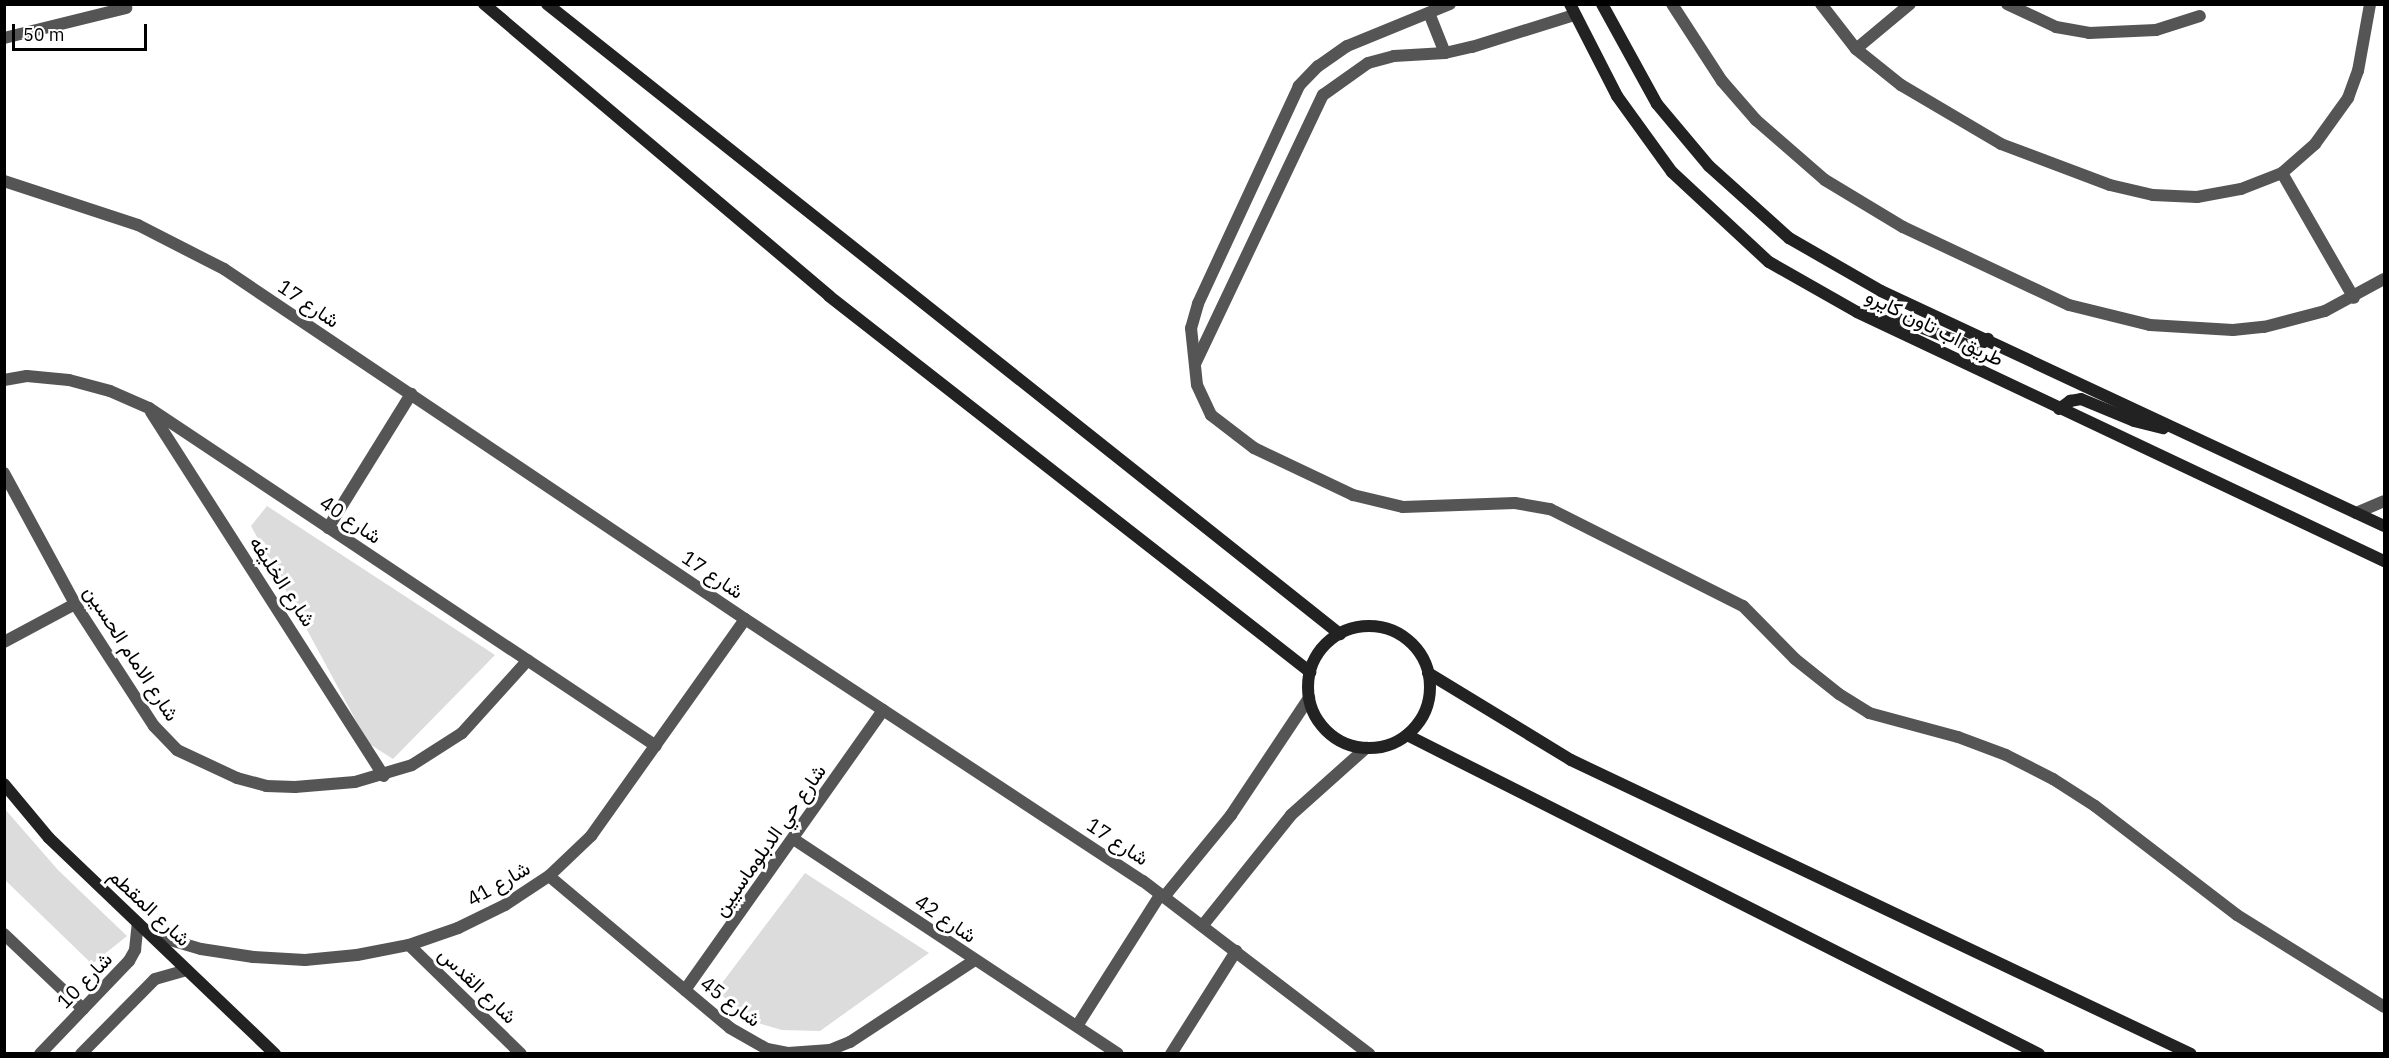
<!DOCTYPE html>
<html>
<head>
<meta charset="utf-8">
<style>
  body { margin:0 }
  #map { position:relative; width:2389px; height:1058px; overflow:hidden; background:#fff; font-family:"IBM Plex Sans",Vazirmatn,sans-serif }
  div>[style] { position:absolute }
  [style*='--x'] { left:calc(var(--x)*1px); top:calc(var(--y)*1px); width:calc(var(--w)*1px); rotate:calc(var(--a)*1deg) }
  .green>* { inset:0; background:#dcdcdc }
  .street>* { height:12px; margin:-6px; padding:0 6px; transform-origin:6px; border-radius:6px; background:#555 }
  .secondary>* { height:12px; margin:-6px; padding:0 6px; transform-origin:6px; border-radius:6px; background:#222 }
  .secondary>.ring { margin:-6px; padding:0; box-sizing:content-box; background:none; border:12px solid #222; border-radius:50% }
  span { translate:-50% -50%; white-space:nowrap; text-align:center; line-height:1.15; -webkit-text-stroke:6px #fff; paint-order:stroke }
  .street-label { font-size:20px; color:#000 }
  .frame { position:absolute; inset:0; border:6px solid #000; pointer-events:none }
  .scale { position:absolute; left:12px; top:24px; width:135px; height:27px; box-sizing:border-box; border:3px solid #000; border-top:0; padding-left:8px; font-size:18px; line-height:21px; white-space:nowrap; color:#000; -webkit-text-stroke:4px #fff; paint-order:stroke }
</style>
</head>
<body>
<div id="map">
  <div class="green">
    <div style="clip-path:polygon(267px 506px,495px 655px,393px 759px,368px 743px,251px 526px)"></div>
    <div style="clip-path:polygon(4px 808px,58px 870px,127px 936px,92px 964px,5px 880px)"></div>
    <div style="clip-path:polygon(805px 873px,929px 953px,820px 1031px,782px 1030px,758px 1023px,716px 991px)"></div>
  </div>
  <div class="street">
    <div style="--x:1450;--y:4;--w:111;--a:157.8"></div>
    <div style="--x:1347;--y:46;--w:35;--a:145"></div>
    <div style="--x:1318;--y:66;--w:28;--a:134"></div>
    <div style="--x:1299;--y:86;--w:240;--a:114.9"></div>
    <div style="--x:1198;--y:304;--w:25;--a:106"></div>
    <div style="--x:1191;--y:328;--w:57;--a:84"></div>
    <div style="--x:1197;--y:385;--w:33;--a:65"></div>
    <div style="--x:1211;--y:415;--w:54;--a:37.5"></div>
    <div style="--x:1254;--y:448;--w:110;--a:25.4"></div>
    <div style="--x:1353;--y:495;--w:51;--a:13.5"></div>
    <div style="--x:1403;--y:507;--w:112;--a:-2"></div>
    <div style="--x:1515;--y:503;--w:36;--a:10"></div>
    <div style="--x:1550;--y:509;--w:216;--a:26.7"></div>
    <div style="--x:1743;--y:606;--w:74;--a:45.5"></div>
    <div style="--x:1795;--y:659;--w:56;--a:38.5"></div>
    <div style="--x:1839;--y:694;--w:36;--a:32"></div>
    <div style="--x:1869;--y:713;--w:92;--a:15.1"></div>
    <div style="--x:1958;--y:737;--w:51;--a:20.6"></div>
    <div style="--x:2006;--y:755;--w:53;--a:27.1"></div>
    <div style="--x:2053;--y:779;--w:50;--a:32.7"></div>
    <div style="--x:2095;--y:806;--w:179;--a:37.5"></div>
    <div style="--x:2237;--y:915;--w:173;--a:32"></div>
    <div style="--x:1672;--y:4;--w:92;--a:57"></div>
    <div style="--x:1722;--y:81;--w:52;--a:48.9"></div>
    <div style="--x:1756;--y:120;--w:91;--a:41"></div>
    <div style="--x:1825;--y:180;--w:91;--a:31.1"></div>
    <div style="--x:1903;--y:227;--w:183;--a:25.2"></div>
    <div style="--x:2069;--y:305;--w:83;--a:13.9"></div>
    <div style="--x:2150;--y:325;--w:83;--a:3.4"></div>
    <div style="--x:2233;--y:330;--w:31;--a:-6"></div>
    <div style="--x:2264;--y:327;--w:63;--a:-14.7"></div>
    <div style="--x:2325;--y:311;--w:67;--a:-28.5"></div>
    <div style="--x:1821;--y:4;--w:57;--a:52.1"></div>
    <div style="--x:1856;--y:49;--w:58;--a:38.7"></div>
    <div style="--x:1901;--y:85;--w:116;--a:30.5"></div>
    <div style="--x:2001;--y:144;--w:116;--a:20.6"></div>
    <div style="--x:2110;--y:185;--w:44;--a:13.1"></div>
    <div style="--x:2153;--y:195;--w:44;--a:2.6"></div>
    <div style="--x:2197;--y:197;--w:45;--a:-10.3"></div>
    <div style="--x:2241;--y:189;--w:44;--a:-21.3"></div>
    <div style="--x:2282;--y:173;--w:44;--a:-41.3"></div>
    <div style="--x:2315;--y:144;--w:57;--a:-54.3"></div>
    <div style="--x:2348;--y:98;--w:29;--a:-70"></div>
    <div style="--x:2358;--y:71;--w:68;--a:-79.8"></div>
    <div style="--x:2007;--y:4;--w:54;--a:25.1"></div>
    <div style="--x:2056;--y:27;--w:34;--a:10"></div>
    <div style="--x:2089;--y:33;--w:67;--a:-2.6"></div>
    <div style="--x:2156;--y:30;--w:46;--a:-17.7"></div>
    <div style="--x:1429;--y:13;--w:43;--a:68.2"></div>
    <div style="--x:4;--y:38;--w:126;--a:-13.8"></div>
    <div style="--x:1856;--y:49;--w:70;--a:-39.8"></div>
    <div style="--x:2282;--y:173;--w:144;--a:60.1"></div>
    <div style="--x:4;--y:181;--w:141;--a:18.2"></div>
    <div style="--x:138;--y:225;--w:97;--a:27.1"></div>
    <div style="--x:224;--y:269;--w:628;--a:33.89"></div>
    <div style="--x:745;--y:619;--w:476;--a:33.4"></div>
    <div style="--x:1143;--y:881;--w:285;--a:37.4"></div>
    <div style="--x:1196;--y:362;--w:296;--a:-64.6"></div>
    <div style="--x:1323;--y:95;--w:55;--a:-35.4"></div>
    <div style="--x:1368;--y:63;--w:27;--a:-15"></div>
    <div style="--x:1394;--y:56;--w:51;--a:-3.4"></div>
    <div style="--x:1445;--y:53;--w:28;--a:-13"></div>
    <div style="--x:1472;--y:47;--w:107;--a:-17.4"></div>
    <div style="--x:4;--y:380;--w:23;--a:-10"></div>
    <div style="--x:27;--y:376;--w:42;--a:5.4"></div>
    <div style="--x:69;--y:380;--w:42;--a:15"></div>
    <div style="--x:110;--y:391;--w:43;--a:23.6"></div>
    <div style="--x:149;--y:408;--w:609;--a:33.69"></div>
    <div style="--x:151;--y:412;--w:432;--a:57.4"></div>
    <div style="--x:4;--y:473;--w:149;--a:61.5"></div>
    <div style="--x:75;--y:604;--w:145;--a:57.1"></div>
    <div style="--x:154;--y:726;--w:33;--a:46"></div>
    <div style="--x:177;--y:750;--w:66;--a:25"></div>
    <div style="--x:237;--y:778;--w:30;--a:15"></div>
    <div style="--x:266;--y:786;--w:29;--a:2"></div>
    <div style="--x:295;--y:787;--w:60;--a:-4.8"></div>
    <div style="--x:355;--y:782;--w:59;--a:-16.6"></div>
    <div style="--x:412;--y:765;--w:59;--a:-32.6"></div>
    <div style="--x:462;--y:733;--w:98;--a:-47.9"></div>
    <div style="--x:2356;--y:513;--w:30;--a:-23"></div>
    <div style="--x:328;--y:528;--w:158;--a:-58.2"></div>
    <div style="--x:4;--y:642;--w:81;--a:-28.2"></div>
    <div style="--x:795;--y:840;--w:387;--a:33.5"></div>
    <div style="--x:549;--y:876;--w:236;--a:40"></div>
    <div style="--x:730;--y:1028;--w:43;--a:29.6"></div>
    <div style="--x:767;--y:1049;--w:21;--a:11"></div>
    <div style="--x:788;--y:1053;--w:42;--a:-4.1"></div>
    <div style="--x:830;--y:1050;--w:22;--a:-22"></div>
    <div style="--x:850;--y:1042;--w:149;--a:-33.3"></div>
    <div style="--x:1164;--y:897;--w:106;--a:-50.7"></div>
    <div style="--x:1231;--y:815;--w:141;--a:-56.3"></div>
    <div style="--x:1203;--y:925;--w:141;--a:-51.3"></div>
    <div style="--x:1291;--y:815;--w:101;--a:-41.8"></div>
    <div style="--x:4;--y:934;--w:109;--a:43.5"></div>
    <div style="--x:150;--y:934;--w:53;--a:16.4"></div>
    <div style="--x:201;--y:949;--w:53;--a:8.7"></div>
    <div style="--x:253;--y:957;--w:52;--a:3.3"></div>
    <div style="--x:305;--y:960;--w:52;--a:-5.5"></div>
    <div style="--x:357;--y:955;--w:53;--a:-10.9"></div>
    <div style="--x:409;--y:945;--w:52;--a:-19.1"></div>
    <div style="--x:458;--y:928;--w:52;--a:-26.1"></div>
    <div style="--x:505;--y:905;--w:53;--a:-33.4"></div>
    <div style="--x:549;--y:876;--w:58;--a:-43.6"></div>
    <div style="--x:591;--y:836;--w:266;--a:-54.6"></div>
    <div style="--x:409;--y:945;--w:156;--a:44.2"></div>
    <div style="--x:685;--y:990;--w:343;--a:-54.7"></div>
    <div style="--x:1077;--y:1026;--w:155;--a:-57.6"></div>
    <div style="--x:40;--y:1054;--w:129;--a:-46.3"></div>
    <div style="--x:129;--y:961;--w:13;--a:-61"></div>
    <div style="--x:135;--y:950;--w:27;--a:-84"></div>
    <div style="--x:81;--y:1054;--w:105;--a:-45.4"></div>
    <div style="--x:155;--y:979;--w:33;--a:-16"></div>
    <div style="--x:1171;--y:1054;--w:122;--a:-57.7"></div>
  </div>
  <div class="secondary">
    <div style="--x:484;--y:4;--w:452;--a:40.2"></div>
    <div style="--x:829;--y:296;--w:611;--a:38.01"></div>
    <div style="--x:547;--y:4;--w:1013;--a:38.47"></div>
    <div style="--x:1570;--y:4;--w:103;--a:62.9"></div>
    <div style="--x:1617;--y:96;--w:94;--a:54.1"></div>
    <div style="--x:1672;--y:172;--w:132;--a:42.9"></div>
    <div style="--x:1769;--y:262;--w:101;--a:29.6"></div>
    <div style="--x:1857;--y:312;--w:583;--a:25.29"></div>
    <div style="--x:1602;--y:4;--w:114;--a:61.2"></div>
    <div style="--x:1657;--y:104;--w:81;--a:50"></div>
    <div style="--x:1709;--y:166;--w:108;--a:42"></div>
    <div style="--x:1789;--y:238;--w:106;--a:29.9"></div>
    <div style="--x:1881;--y:291;--w:555;--a:25.04"></div>
    <div style="--x:1867;--y:313;--w:33;--a:11"></div>
    <div style="--x:1899;--y:319;--w:81;--a:20.9"></div>
    <div style="--x:1975;--y:348;--w:16;--a:-35"></div>
    <div style="--x:2059;--y:409;--w:14;--a:-36"></div>
    <div style="--x:2070;--y:401;--w:11;--a:-10"></div>
    <div style="--x:2081;--y:399;--w:57;--a:22.5"></div>
    <div style="--x:2134;--y:421;--w:30;--a:14"></div>
    <div class="ring" style="left:1308px;top:626px;width:110px;height:110px"></div>
    <div style="--x:1428;--y:673;--w:167;--a:31.3"></div>
    <div style="--x:1571;--y:760;--w:686;--a:25.37"></div>
    <div style="--x:1407;--y:735;--w:708;--a:26.78"></div>
    <div style="--x:4;--y:784;--w:70;--a:50.2"></div>
    <div style="--x:49;--y:838;--w:313;--a:43.7"></div>
  </div>
  <div class="street-label">
    <span style="left:309px;top:303px;rotate:34deg">شارع 17</span>
    <span style="left:1935px;top:327px;rotate:26deg">طريق اب تاون كايرو</span>
    <span style="left:351px;top:519px;rotate:34deg">شارع 40</span>
    <span style="left:713px;top:574px;rotate:34deg">شارع 17</span>
    <span style="left:283px;top:581px;rotate:57deg">شارع الخليفه</span>
    <span style="left:132px;top:653px;rotate:57deg">شارع الامام الحسين</span>
    <span style="left:769px;top:840px;rotate:-55deg">شارع حي الدبلوماسيين</span>
    <span style="left:1118px;top:841px;rotate:33deg">شارع 17</span>
    <span style="left:498px;top:883px;rotate:-30deg">شارع 41</span>
    <span style="left:150px;top:907px;rotate:43deg">شارع المقطم</span>
    <span style="left:946px;top:918px;rotate:34deg">شارع 42</span>
    <span style="left:84px;top:980px;rotate:-46deg">شارع 10</span>
    <span style="left:478px;top:985px;rotate:44deg">شارع القدس</span>
    <span style="left:731px;top:1001px;rotate:37deg">شارع 45</span>
  </div>
  <div class="frame"></div>
  <div class="scale">50 m</div>
</div>
</body>
</html>
